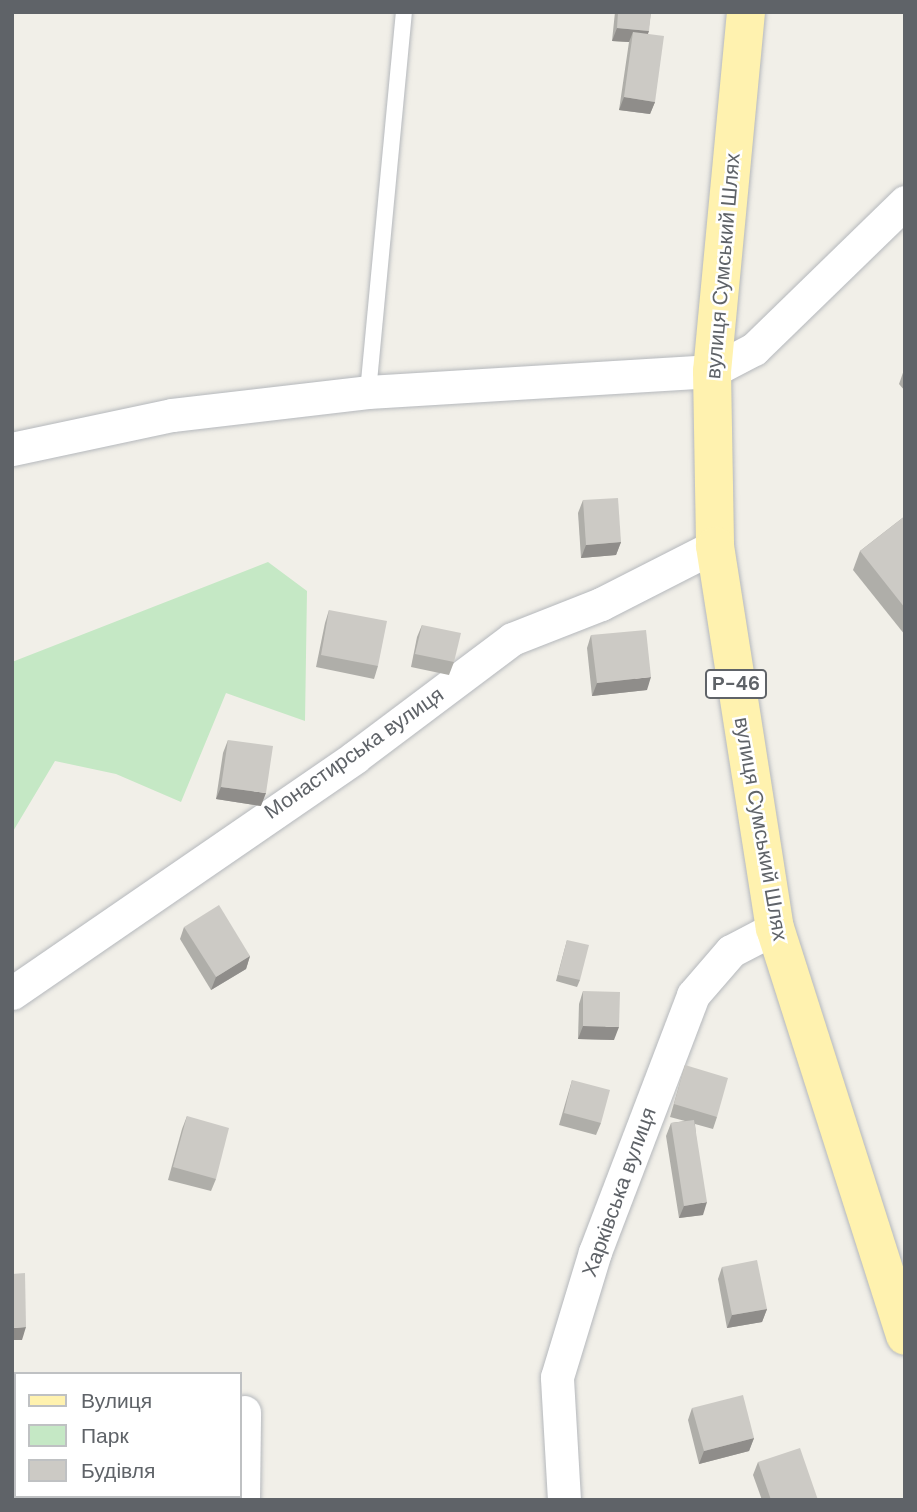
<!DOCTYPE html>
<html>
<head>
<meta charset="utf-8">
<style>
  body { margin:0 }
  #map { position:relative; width:917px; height:1512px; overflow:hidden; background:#f1efe8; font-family:"DM Sans",sans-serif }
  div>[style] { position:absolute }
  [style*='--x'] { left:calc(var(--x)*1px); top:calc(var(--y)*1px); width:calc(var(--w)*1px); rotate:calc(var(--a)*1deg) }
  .green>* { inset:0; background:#c5e8c5 }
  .roads { filter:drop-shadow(0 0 2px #b5b8bc) drop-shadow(0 0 2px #b5b8bc) }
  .lane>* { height:16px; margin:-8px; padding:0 8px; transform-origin:8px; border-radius:8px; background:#fff }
  .street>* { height:33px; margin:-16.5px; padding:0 16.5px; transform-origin:16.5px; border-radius:16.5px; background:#fff }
  .primary>* { height:38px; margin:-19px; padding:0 19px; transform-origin:19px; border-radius:19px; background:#fff2af }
  .wall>* { inset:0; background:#afaea9 }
  .shaded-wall>* { inset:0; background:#8f8d8a }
  .building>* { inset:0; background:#cccac5 }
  span { translate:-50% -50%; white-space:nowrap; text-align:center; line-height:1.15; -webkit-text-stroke:5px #fff; paint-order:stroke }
  .shield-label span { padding:2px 5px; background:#fff; border:2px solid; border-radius:5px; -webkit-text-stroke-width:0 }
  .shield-label { font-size:19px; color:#5f6368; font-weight:700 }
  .street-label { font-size:21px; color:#5f6368 }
  .frame { position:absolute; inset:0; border:14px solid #5f6368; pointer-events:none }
  .legend { position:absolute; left:14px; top:1372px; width:228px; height:126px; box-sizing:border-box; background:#fff; border:2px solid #bfc1c3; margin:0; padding:9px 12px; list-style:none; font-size:21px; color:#5f6368 }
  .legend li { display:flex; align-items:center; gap:14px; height:35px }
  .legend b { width:35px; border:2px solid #bfc1c3 }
</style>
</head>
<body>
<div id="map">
  <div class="green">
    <div style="clip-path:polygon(268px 562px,307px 591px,305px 721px,226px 693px,181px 802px,116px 774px,55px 761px,12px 833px,12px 662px)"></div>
  </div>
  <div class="roads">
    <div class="lane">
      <div style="--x:368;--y:392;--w:381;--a:-84.6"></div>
    </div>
    <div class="street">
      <div style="--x:12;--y:449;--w:164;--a:-12"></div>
      <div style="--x:172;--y:415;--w:197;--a:-6.7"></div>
      <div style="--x:368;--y:392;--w:345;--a:-3.5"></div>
      <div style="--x:712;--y:371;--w:47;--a:-27.6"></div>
      <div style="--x:754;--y:349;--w:211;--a:-44.2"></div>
      <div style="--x:12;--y:993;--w:416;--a:-34.5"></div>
      <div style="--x:355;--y:757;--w:196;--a:-36.9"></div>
      <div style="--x:512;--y:639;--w:96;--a:-21.5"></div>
      <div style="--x:601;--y:604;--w:128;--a:-27"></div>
      <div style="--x:243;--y:1500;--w:88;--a:-89.3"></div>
      <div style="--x:564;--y:1500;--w:123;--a:-93.3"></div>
      <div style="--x:557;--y:1377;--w:131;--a:-73.1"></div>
      <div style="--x:595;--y:1252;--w:275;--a:-69.1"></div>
      <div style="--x:693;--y:995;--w:58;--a:-49.2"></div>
      <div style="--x:731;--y:951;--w:50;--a:-27.6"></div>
    </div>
    <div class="primary">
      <div style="--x:746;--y:12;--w:361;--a:95.4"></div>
      <div style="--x:712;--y:371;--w:175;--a:89"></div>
      <div style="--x:715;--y:546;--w:387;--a:81.1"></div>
      <div style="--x:775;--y:928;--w:428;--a:72.3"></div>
    </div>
  </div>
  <div class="wall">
    <div style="clip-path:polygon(615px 12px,651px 12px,648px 34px,655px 102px,650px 114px,619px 110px,629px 42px,612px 41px)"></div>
    <div style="clip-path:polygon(905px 367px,905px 391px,899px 384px)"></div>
    <div style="clip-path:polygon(583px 500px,621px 542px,616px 555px,581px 558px,578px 513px)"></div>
    <div style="clip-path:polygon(905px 516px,905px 635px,853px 570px,860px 551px)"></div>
    <div style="clip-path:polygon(329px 610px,378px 666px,374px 679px,316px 667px,325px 623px)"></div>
    <div style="clip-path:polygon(422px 625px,454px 662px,449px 675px,411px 667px,417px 637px)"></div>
    <div style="clip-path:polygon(591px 635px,647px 690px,592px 696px,587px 648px)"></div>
    <div style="clip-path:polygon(228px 740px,261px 806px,216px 799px,223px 753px)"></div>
    <div style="clip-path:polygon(184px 927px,250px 956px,246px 969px,211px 990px,180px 939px)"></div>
    <div style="clip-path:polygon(567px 940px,580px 980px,577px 987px,556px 981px)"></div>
    <div style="clip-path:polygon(583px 991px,614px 1040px,578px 1039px,579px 1004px)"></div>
    <div style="clip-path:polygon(685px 1065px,717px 1117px,713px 1129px,695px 1124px,703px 1215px,679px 1218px,666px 1136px,671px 1123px,685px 1121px,670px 1117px)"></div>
    <div style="clip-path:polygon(572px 1080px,601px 1123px,596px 1135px,559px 1125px)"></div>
    <div style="clip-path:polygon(187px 1116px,216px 1179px,211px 1191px,168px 1180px,182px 1129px)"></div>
    <div style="clip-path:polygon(722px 1267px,767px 1309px,762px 1322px,727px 1328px,718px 1279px)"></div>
    <div style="clip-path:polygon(692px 1408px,754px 1438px,749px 1451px,699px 1464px,688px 1420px)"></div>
    <div style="clip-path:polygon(758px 1462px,818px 1500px,762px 1500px,753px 1475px)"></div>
  </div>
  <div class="shaded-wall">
    <div style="clip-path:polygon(617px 28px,649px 31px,644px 44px,633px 32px,629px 42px,612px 41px)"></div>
    <div style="clip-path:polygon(624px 97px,655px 102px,650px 114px,619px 110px)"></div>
    <div style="clip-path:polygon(621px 542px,616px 555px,581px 558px,586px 545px)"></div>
    <div style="clip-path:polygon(651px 677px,647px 690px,592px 696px,597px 683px)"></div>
    <div style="clip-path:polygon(221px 787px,266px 793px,261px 806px,216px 799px)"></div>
    <div style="clip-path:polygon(250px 956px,246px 969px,211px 990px,216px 977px)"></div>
    <div style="clip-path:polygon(583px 1026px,619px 1027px,614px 1040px,578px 1039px)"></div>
    <div style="clip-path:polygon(707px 1202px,703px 1215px,679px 1218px,684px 1206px)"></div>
    <div style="clip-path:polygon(767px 1309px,762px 1322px,727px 1328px,732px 1315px)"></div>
    <div style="clip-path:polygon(26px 1327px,22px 1340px,12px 1340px,12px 1328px)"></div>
    <div style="clip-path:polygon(754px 1438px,749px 1451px,699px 1464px,704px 1451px)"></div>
  </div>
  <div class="building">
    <div style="clip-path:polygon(618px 12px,651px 12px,649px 31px,617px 28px)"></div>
    <div style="clip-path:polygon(633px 32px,664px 36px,655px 102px,624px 97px)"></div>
    <div style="clip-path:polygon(618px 498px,621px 542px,586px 545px,583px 500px)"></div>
    <div style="clip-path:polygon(905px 516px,905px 608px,860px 551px)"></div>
    <div style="clip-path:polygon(329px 610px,387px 621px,378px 666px,321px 655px)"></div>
    <div style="clip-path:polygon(422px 625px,461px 633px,454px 662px,415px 654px)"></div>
    <div style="clip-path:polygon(646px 630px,651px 677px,597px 683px,591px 635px)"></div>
    <div style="clip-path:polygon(228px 740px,273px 746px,266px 793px,221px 787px)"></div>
    <div style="clip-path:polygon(219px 905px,250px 956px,216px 977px,184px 927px)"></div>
    <div style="clip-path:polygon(567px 940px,589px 945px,580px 980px,558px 975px)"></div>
    <div style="clip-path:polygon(583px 991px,620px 992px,619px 1027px,583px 1026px)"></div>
    <div style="clip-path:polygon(685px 1065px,728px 1078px,717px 1117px,674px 1104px)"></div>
    <div style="clip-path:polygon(572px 1080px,610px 1090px,601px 1123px,564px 1113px)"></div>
    <div style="clip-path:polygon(187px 1116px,229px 1128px,216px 1179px,173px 1167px)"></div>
    <div style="clip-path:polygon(694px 1120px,707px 1202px,684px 1206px,671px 1123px)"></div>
    <div style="clip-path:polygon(757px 1260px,767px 1309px,732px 1315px,722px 1267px)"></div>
    <div style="clip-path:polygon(25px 1273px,26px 1327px,12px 1328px,12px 1274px)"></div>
    <div style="clip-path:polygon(743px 1395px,754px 1438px,704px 1451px,692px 1408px)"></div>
    <div style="clip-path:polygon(800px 1448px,818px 1500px,771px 1500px,758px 1462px)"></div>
  </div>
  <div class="shield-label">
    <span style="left:736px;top:684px">Р-46</span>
  </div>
  <div class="street-label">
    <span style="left:723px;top:266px;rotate:-85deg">вулиця Сумський Шлях</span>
    <span style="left:354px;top:753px;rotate:-35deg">Монастирська вулиця</span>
    <span style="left:761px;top:829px;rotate:80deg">вулиця Сумський Шлях</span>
    <span style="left:619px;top:1192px;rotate:-70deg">Харківська вулиця</span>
  </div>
  <div class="frame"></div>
  <ul class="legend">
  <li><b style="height:9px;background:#fff2af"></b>Вулиця</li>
  <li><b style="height:19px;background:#c5e8c5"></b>Парк</li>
  <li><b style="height:19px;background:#cccac5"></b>Будівля</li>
  </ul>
</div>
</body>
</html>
